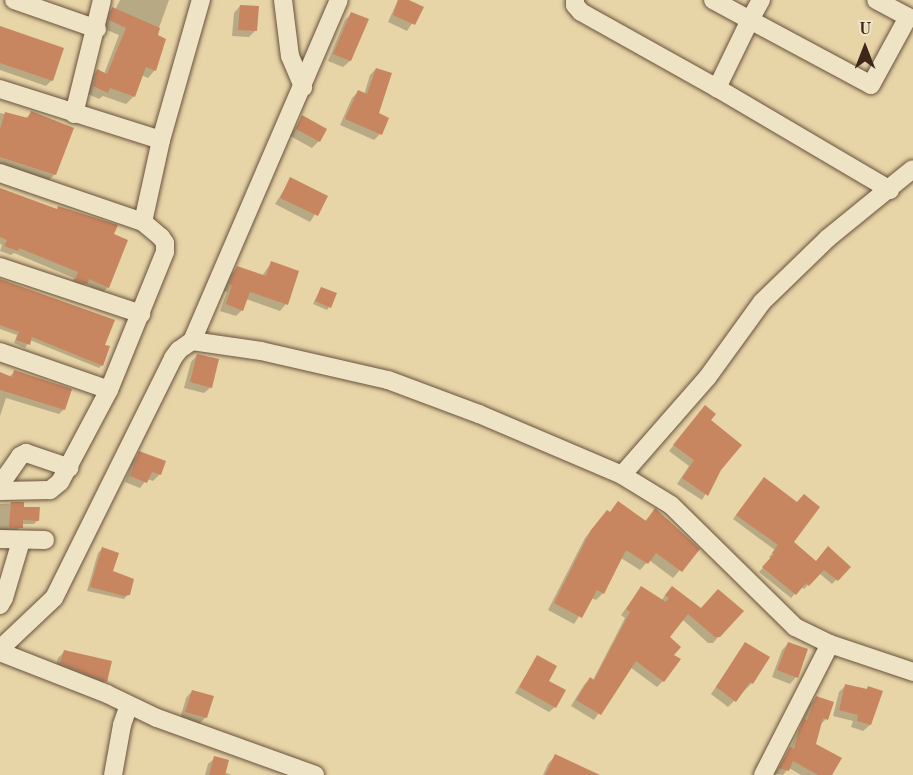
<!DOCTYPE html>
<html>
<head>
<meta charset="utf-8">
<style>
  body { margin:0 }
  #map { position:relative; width:913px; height:775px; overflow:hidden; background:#e7d4a7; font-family:"Old Standard TT",serif }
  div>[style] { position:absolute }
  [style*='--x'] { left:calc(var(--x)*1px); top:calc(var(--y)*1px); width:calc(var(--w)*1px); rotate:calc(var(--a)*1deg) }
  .shadow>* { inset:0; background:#0003 }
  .building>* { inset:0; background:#c88660 }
  .roads { filter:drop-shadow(0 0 2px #68523c) drop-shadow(0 0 2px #68523c) }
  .minor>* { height:18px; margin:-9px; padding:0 9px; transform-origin:9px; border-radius:9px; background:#efe3c6 }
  span { translate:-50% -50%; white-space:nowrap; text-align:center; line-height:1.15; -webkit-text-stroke:6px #efe3c6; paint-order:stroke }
  .north { position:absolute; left:835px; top:18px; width:60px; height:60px; -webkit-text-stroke:4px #efe3c6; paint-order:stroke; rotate:0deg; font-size:16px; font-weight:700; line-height:24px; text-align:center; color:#3e2719 }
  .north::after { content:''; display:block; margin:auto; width:21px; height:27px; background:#3e2719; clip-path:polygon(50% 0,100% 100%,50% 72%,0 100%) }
</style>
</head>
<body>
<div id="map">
  <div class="shadow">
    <div style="clip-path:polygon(120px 0,169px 0,156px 36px,155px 70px,148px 78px,141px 75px,134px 96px,126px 104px,103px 96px,99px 99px,86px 93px,89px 78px,97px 71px,104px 74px,119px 35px,102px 28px,105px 16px,112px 9px,115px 10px)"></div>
    <div style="clip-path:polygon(398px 0,405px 0,422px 8px,407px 31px,388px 22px)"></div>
    <div style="clip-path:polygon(240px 6px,256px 30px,249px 37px,232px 36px,234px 13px)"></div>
    <div style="clip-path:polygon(352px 13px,367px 20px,350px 61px,343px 67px,328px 61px,345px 20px)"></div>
    <div style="clip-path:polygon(0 27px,52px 80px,46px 86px,0 70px)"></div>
    <div style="clip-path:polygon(376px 69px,377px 114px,380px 134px,374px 140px,340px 125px,352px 98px,358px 92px,364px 95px,370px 75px)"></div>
    <div style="clip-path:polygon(0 113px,25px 119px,31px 113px,55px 174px,49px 180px,0 164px)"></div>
    <div style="clip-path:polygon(302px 117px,319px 141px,312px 148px,290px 136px)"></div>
    <div style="clip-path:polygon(291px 179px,326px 197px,310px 222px,275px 204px)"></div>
    <div style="clip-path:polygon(0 190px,56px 210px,58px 208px,113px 235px,108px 287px,103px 292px,85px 284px,81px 288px,71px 285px,74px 278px,14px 253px,11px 255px,0 251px,2px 245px,0 244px)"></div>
    <div style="clip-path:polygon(271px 263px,286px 304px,280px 311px,246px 299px,242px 310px,236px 316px,220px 311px,227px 292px,223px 291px,231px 274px,237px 268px,262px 276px)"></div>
    <div style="clip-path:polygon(0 280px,103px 345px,102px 365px,99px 368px,30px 340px,25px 348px,14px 343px,17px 335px,0 329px)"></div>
    <div style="clip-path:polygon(321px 288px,329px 307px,327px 310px,313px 304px)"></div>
    <div style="clip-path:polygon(197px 355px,211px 387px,204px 393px,184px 388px,191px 362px)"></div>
    <div style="clip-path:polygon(15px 371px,64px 409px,59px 414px,6px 398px,0 416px,0 374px,9px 377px)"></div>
    <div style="clip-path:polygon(700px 412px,709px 420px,720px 469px,702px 500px,677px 484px,689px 466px,669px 451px)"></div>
    <div style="clip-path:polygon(140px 453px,160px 474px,153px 481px,147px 479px,140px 488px,125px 482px,133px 460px)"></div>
    <div style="clip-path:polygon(760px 483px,792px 542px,815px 563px,849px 567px,832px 584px,819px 573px,804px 589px,801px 587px,791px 598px,759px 572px,771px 559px,769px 557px,775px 550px,733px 519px)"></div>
    <div style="clip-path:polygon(23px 503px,23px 508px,38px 520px,34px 524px,22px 524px,17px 531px,0 531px,0 504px)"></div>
    <div style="clip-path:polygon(655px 510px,698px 549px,673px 578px,649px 560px,640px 570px,621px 558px,603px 593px,596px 600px,591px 598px,574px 624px,548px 610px,585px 538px,600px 519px,644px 522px)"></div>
    <div style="clip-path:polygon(102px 549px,111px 572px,128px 594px,124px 599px,87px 591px,98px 553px)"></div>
    <div style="clip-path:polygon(641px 588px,661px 601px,666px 594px,719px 636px,713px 643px,708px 643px,682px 619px,668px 637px,672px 655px,679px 659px,663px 681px,657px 687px,630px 667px,594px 720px,571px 706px,584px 685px,590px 679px,593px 680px,625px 618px,621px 615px)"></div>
    <div style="clip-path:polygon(745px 644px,752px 683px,728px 707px,711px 694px)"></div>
    <div style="clip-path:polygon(788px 644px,796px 677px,790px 684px,772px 677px,782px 650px)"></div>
    <div style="clip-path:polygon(64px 652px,105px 681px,100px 687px,55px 669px,58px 658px)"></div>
    <div style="clip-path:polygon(537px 657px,555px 707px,549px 712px,515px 693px)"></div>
    <div style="clip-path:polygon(846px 685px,865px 691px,868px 687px,870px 725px,863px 731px,851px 727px,853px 721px,833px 716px,839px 692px)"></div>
    <div style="clip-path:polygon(192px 691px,206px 717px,199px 724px,180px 719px,186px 698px)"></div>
    <div style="clip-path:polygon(816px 698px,826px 719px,819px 726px,814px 744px,831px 775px,801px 775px,789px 768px,783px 775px,774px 774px,790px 749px,810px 704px)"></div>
    <div style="clip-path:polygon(555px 756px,578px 775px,543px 775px,548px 764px)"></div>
    <div style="clip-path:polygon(215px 758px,224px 772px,232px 775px,205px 775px,208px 764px)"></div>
  </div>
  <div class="building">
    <div style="clip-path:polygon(398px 0,409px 0,424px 7px,415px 25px,393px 15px)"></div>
    <div style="clip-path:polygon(240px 5px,259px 6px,257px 31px,238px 30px)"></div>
    <div style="clip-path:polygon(112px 7px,160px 28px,158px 35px,166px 39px,156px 71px,146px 67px,135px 97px,110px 88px,108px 93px,93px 86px,97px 69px,107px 74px,126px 28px,109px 20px)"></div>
    <div style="clip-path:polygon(351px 12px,369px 19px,351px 61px,333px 54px)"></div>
    <div style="clip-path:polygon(0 26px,64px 48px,53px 81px,0 63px)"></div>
    <div style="clip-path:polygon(376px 68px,392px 73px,379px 113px,389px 118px,382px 135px,345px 119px,358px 90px,367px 94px)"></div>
    <div style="clip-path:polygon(31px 111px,74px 128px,56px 175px,0 157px,0 129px,5px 112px,28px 118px)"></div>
    <div style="clip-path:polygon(302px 115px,327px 129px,320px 142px,296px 129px)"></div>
    <div style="clip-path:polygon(290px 177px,328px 196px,318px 216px,280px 198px)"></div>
    <div style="clip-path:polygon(0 188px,57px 209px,58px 206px,118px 225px,114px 234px,128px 240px,109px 288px,89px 279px,87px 284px,75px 280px,78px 272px,19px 248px,18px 251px,4px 246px,7px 240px,0 237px)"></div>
    <div style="clip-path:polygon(271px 261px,299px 271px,288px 305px,250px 292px,243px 311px,226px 304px,232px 285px,229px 284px,237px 266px,266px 276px)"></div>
    <div style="clip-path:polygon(0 279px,115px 320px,105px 345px,110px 346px,103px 366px,32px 337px,30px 345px,16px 340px,19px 332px,0 325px)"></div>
    <div style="clip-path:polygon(321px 287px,337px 293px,331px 308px,315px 301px)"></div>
    <div style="clip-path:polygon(197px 354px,219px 359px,212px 388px,190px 382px)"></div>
    <div style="clip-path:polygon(14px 370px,72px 389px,65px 410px,0 390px,0 372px,12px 377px)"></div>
    <div style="clip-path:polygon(705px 405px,716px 414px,711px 420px,742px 445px,721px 470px,708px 496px,682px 478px,694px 460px,673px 445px)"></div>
    <div style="clip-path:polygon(139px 451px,166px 461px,161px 475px,152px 472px,147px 483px,130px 476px)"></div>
    <div style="clip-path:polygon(764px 477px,797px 502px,804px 494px,820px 507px,794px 542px,816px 561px,828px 546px,840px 557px,851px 567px,838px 581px,824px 570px,809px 586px,806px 583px,796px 595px,762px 567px,774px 554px,772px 553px,778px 545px,736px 515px)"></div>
    <div style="clip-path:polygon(618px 501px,646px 521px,655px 508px,700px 549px,682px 572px,656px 553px,648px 564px,626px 550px,604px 594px,597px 590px,582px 618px,554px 603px,591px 530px,607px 510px,610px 512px)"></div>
    <div style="clip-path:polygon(11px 502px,24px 502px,24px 507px,40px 507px,39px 521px,23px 520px,23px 528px,9px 527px)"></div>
    <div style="clip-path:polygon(102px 547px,119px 553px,113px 571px,134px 579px,130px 595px,124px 596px,90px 587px)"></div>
    <div style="clip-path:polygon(641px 586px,666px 602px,669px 598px,665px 595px,672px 586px,701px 608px,718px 589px,744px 611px,720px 637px,715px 637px,688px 614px,670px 637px,681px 647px,674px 655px,681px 659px,664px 682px,636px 661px,601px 715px,576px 700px,590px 677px,594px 680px,630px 612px,626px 609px)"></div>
    <div style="clip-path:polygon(745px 642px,770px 657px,753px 684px,750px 682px,736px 702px,716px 687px)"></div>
    <div style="clip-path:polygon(788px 642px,808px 649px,798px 678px,777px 670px)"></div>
    <div style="clip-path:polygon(64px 650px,112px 661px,107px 682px,60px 663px)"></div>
    <div style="clip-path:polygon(537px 655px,557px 666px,549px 681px,566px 690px,556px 708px,519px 687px)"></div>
    <div style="clip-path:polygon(845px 684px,867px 689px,868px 686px,883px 691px,871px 725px,857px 721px,858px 715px,839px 710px)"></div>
    <div style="clip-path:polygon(192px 690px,214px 696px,207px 718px,185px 712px)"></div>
    <div style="clip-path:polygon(816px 696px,834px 702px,828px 720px,823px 718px,816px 744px,842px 758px,832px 775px,818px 775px,793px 761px,789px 771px,779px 768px,790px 747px,794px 749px,799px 730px,804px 719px,807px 720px)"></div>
    <div style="clip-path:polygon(555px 754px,600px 775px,545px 775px)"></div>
    <div style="clip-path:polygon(214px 756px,229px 760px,225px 775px,209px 775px)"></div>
  </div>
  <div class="roads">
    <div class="minor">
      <div style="--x:14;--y:0;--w:88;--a:19.3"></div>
      <div style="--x:283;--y:0;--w:56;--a:82.9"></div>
      <div style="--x:290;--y:56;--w:34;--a:67"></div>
      <div style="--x:575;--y:0;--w:5;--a:90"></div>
      <div style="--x:575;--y:5;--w:9;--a:49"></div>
      <div style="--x:581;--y:12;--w:156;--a:29.2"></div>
      <div style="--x:717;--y:88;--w:201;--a:30.5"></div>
      <div style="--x:713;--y:0;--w:42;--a:28.4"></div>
      <div style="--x:750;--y:20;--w:76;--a:115.9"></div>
      <div style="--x:761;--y:0;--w:23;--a:119"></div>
      <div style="--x:750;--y:20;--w:137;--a:28.2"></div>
      <div style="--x:871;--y:85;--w:77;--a:-61.4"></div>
      <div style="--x:908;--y:17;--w:36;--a:-152"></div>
      <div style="--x:0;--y:89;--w:169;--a:17.6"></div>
      <div style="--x:74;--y:114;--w:117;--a:-76.2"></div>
      <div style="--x:0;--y:173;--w:151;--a:18.9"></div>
      <div style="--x:143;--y:222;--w:23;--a:40"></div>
      <div style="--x:161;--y:237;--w:7;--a:56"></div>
      <div style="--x:165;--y:243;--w:9;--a:90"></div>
      <div style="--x:165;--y:252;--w:149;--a:112.1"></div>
      <div style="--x:109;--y:390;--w:104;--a:118"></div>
      <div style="--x:60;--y:482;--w:13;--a:141"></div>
      <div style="--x:50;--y:490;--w:50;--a:178.9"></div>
      <div style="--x:143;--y:222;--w:84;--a:-77.6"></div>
      <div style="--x:161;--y:140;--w:146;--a:-74.1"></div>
      <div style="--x:0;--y:267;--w:149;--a:18.4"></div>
      <div style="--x:192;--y:341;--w:371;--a:-66.7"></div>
      <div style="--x:0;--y:352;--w:115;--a:19.2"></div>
      <div style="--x:622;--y:475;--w:57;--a:31.5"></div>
      <div style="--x:671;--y:505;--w:174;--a:44.5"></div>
      <div style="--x:795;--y:627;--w:39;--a:26"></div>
      <div style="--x:830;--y:644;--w:88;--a:18.6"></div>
      <div style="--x:0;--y:485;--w:35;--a:-55"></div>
      <div style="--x:20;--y:456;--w:7;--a:-27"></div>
      <div style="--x:26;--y:453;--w:46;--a:18.8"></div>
      <div style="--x:0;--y:539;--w:45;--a:1.3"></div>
      <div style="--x:0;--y:605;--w:8;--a:-60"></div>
      <div style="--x:4;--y:598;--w:59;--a:-73.4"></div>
      <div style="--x:0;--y:649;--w:74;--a:-43.4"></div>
      <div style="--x:54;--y:598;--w:268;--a:-63.6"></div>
      <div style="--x:173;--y:358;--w:10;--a:-53"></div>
      <div style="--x:179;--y:350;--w:16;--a:-35"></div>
      <div style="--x:192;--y:341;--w:70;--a:8.2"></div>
      <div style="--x:261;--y:351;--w:130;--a:12.9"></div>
      <div style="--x:388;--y:380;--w:97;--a:20.5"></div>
      <div style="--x:479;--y:414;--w:155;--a:23.1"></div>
      <div style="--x:622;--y:475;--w:129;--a:-48.8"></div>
      <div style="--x:707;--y:378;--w:94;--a:-54.1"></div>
      <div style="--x:762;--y:302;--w:92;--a:-44.1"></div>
      <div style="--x:828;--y:238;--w:109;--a:-39.1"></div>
      <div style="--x:0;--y:652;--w:115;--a:21.4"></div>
      <div style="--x:107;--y:694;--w:55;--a:25.6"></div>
      <div style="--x:157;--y:718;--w:168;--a:19.8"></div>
      <div style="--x:113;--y:775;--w:51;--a:-79.8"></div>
      <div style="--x:122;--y:725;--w:21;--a:-71"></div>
      <div style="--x:763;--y:775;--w:147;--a:-62.9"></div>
    </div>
  </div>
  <div class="north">U</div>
</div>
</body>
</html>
